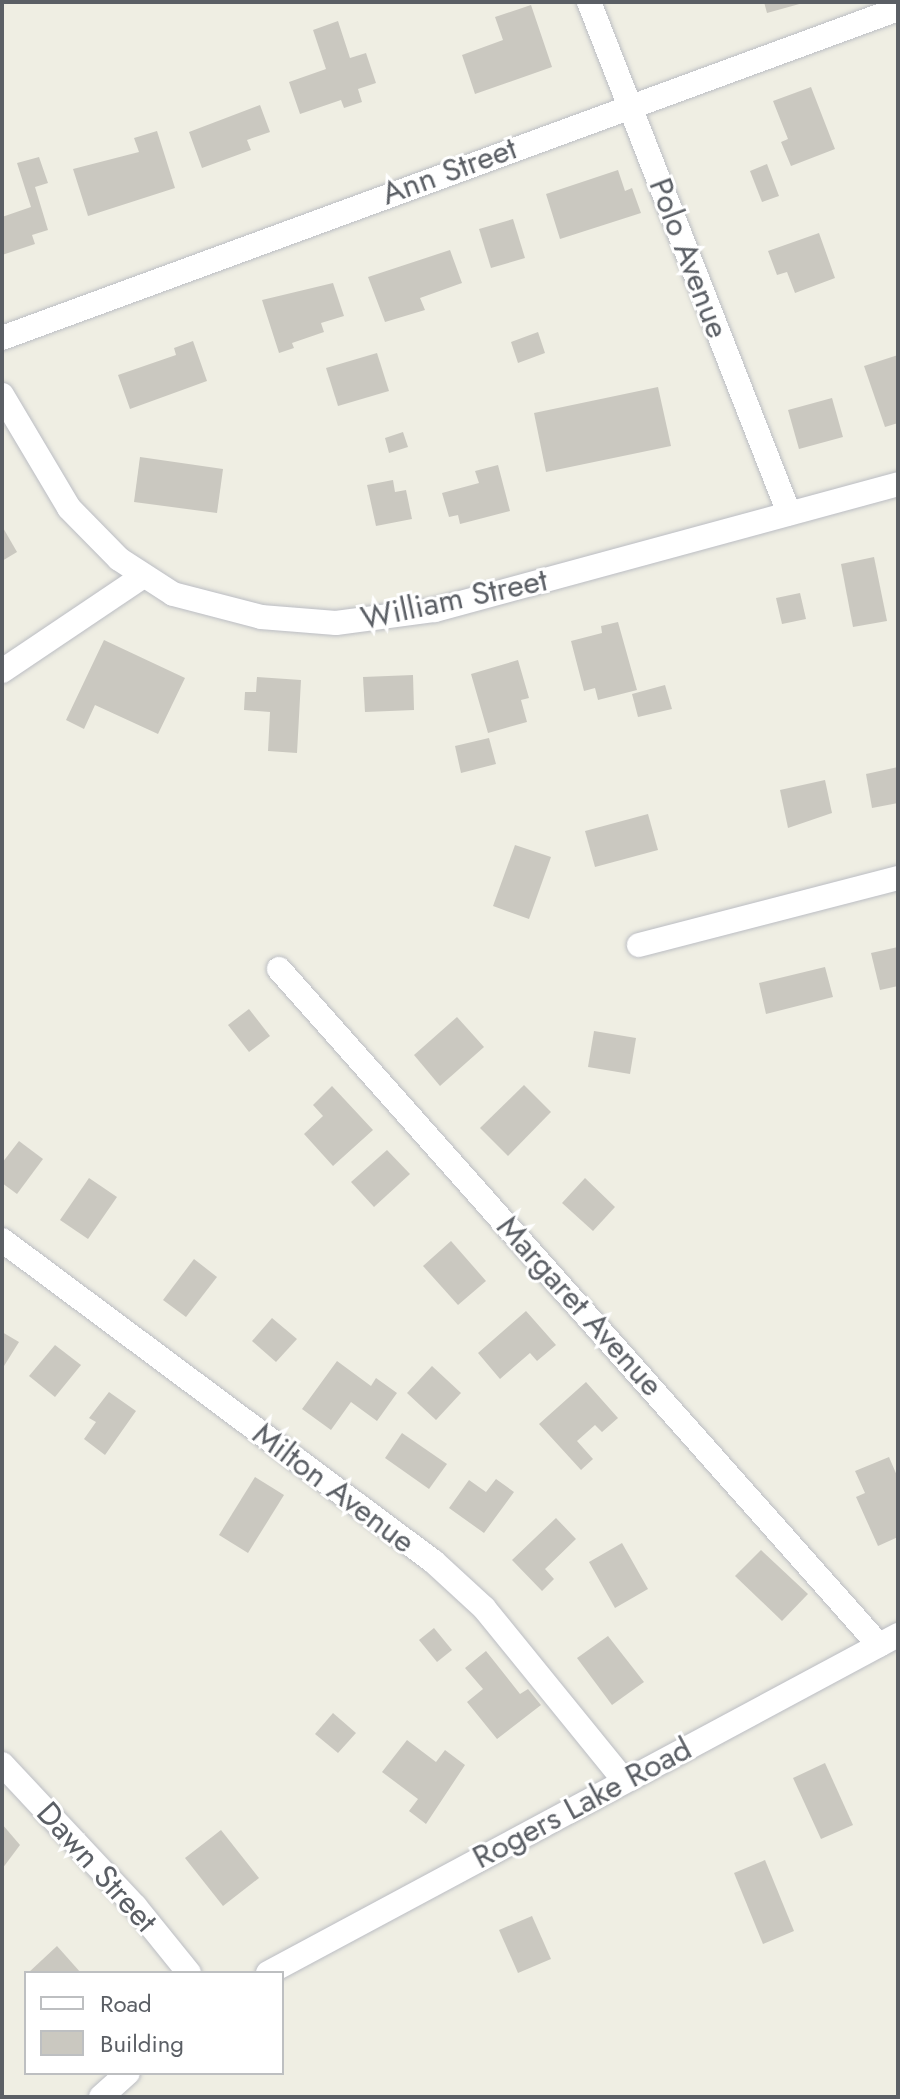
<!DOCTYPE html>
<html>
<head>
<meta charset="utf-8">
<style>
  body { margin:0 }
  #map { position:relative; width:900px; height:2099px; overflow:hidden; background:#efeee3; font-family:Jost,sans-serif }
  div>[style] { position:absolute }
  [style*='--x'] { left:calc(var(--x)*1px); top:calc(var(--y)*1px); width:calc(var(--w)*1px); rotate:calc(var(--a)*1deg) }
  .building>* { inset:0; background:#cac8c0 }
  .roads { filter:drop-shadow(0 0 2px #bbbdc3) drop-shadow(0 0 2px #bbbdc3) }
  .minor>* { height:24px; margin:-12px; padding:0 12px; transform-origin:12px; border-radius:12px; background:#fff }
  span { translate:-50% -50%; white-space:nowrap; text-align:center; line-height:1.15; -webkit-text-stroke:6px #fff; paint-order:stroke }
  .street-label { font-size:32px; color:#5b5f65 }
  .frame { position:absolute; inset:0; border:4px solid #5b5f65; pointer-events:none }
  .legend { position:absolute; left:24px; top:1971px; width:260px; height:104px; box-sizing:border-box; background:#fff; border:2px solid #bdbfc1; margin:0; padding:10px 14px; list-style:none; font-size:24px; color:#5b5f65 }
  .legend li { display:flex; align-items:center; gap:16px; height:40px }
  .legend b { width:40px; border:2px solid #bdbfc1 }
</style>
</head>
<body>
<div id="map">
  <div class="building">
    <div style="clip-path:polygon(764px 2px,803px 2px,803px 3px,767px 13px)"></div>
    <div style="clip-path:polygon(531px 5px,552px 67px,475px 94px,462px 55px,503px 40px,495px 17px)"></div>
    <div style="clip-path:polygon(338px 21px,350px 58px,366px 53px,376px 83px,358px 89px,362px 102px,344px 108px,341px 100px,300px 114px,289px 82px,326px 69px,313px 30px)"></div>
    <div style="clip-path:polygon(811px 87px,835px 149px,791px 166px,781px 142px,788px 139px,773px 101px)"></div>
    <div style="clip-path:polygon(260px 105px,270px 132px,247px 140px,251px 150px,202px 168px,189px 132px)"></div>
    <div style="clip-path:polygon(157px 131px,175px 188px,88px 216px,73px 169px,139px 152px,134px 138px)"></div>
    <div style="clip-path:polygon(39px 157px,48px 183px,35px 187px,48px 230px,32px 235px,35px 244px,2px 255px,2px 217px,31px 207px,17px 163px)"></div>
    <div style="clip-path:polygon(767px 164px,779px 196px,762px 202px,750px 171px)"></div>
    <div style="clip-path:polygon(618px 170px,625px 191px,632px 188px,641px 213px,560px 239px,546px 194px)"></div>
    <div style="clip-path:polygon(513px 219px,525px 258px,491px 268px,479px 229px)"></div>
    <div style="clip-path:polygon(819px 233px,835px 278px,795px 293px,787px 272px,777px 275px,768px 251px)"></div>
    <div style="clip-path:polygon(450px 250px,462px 283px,420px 298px,425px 310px,385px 322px,368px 277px)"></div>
    <div style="clip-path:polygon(333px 283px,344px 316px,321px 323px,324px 332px,292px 343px,294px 348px,279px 353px,262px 300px)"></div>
    <div style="clip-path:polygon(538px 332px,545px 353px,518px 363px,511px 342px)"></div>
    <div style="clip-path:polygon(193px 341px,207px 381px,130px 409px,118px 375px,176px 355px,174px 348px)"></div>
    <div style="clip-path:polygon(377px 353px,389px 391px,338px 406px,326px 368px)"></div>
    <div style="clip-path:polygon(898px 355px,898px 423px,885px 427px,864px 366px)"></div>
    <div style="clip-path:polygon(658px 387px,671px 446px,546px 472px,534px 413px)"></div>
    <div style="clip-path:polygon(832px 398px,843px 437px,799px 449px,788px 410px)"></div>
    <div style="clip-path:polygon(403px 432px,408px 447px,389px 453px,385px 438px)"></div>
    <div style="clip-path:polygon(140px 457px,223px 469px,217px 513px,134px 502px)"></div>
    <div style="clip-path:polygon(498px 465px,510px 511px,460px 524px,458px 515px,449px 517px,442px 493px,479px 483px,475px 471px)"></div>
    <div style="clip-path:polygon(393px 480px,395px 492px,406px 490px,412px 519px,376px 526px,367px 485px)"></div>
    <div style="clip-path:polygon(2px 526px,17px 552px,2px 561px)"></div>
    <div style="clip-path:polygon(874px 557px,887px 621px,853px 627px,841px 564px)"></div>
    <div style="clip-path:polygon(800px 593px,806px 619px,782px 624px,776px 598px)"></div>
    <div style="clip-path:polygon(618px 622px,637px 690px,598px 700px,595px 688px,584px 691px,571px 641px,602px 633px,601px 626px)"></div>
    <div style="clip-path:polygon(104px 640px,185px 678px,158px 734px,95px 705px,84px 729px,66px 720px)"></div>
    <div style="clip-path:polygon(518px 660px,529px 698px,521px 700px,527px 722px,488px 733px,471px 674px)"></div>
    <div style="clip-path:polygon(413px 675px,414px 710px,365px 712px,363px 677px)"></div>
    <div style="clip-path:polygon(257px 677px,301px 680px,297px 753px,268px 751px,270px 712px,244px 710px,245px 692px,256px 692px)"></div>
    <div style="clip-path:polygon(665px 685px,672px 709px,638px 717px,632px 694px)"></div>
    <div style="clip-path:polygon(489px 738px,496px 764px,461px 773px,455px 746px)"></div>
    <div style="clip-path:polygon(898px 767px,898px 803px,872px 808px,866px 774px)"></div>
    <div style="clip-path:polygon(825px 780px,832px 813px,788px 828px,780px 790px)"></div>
    <div style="clip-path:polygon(648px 814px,658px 850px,595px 867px,585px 831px)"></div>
    <div style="clip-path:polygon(515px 845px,551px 857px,529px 919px,493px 906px)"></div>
    <div style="clip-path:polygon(898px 947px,898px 986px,880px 990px,871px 953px)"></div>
    <div style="clip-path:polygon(825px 967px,833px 997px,766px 1014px,759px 983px)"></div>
    <div style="clip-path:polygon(249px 1009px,270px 1036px,249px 1052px,228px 1025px)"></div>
    <div style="clip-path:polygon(457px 1017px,484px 1047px,440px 1086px,414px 1055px)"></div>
    <div style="clip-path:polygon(594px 1031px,636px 1038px,630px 1074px,588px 1067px)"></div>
    <div style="clip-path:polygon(524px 1085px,551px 1112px,508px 1156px,480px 1128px)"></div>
    <div style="clip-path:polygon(332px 1086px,373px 1130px,333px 1166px,304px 1134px,323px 1116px,313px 1105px)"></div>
    <div style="clip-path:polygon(19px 1141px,43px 1159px,17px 1194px,2px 1183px,2px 1163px)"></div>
    <div style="clip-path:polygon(387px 1150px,410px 1174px,374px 1207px,351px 1182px)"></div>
    <div style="clip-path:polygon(89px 1178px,117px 1197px,88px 1239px,60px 1220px)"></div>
    <div style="clip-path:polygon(585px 1178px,615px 1207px,593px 1231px,562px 1203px)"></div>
    <div style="clip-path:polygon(451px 1241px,486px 1281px,458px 1305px,423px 1266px)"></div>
    <div style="clip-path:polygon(194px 1259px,217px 1277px,186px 1317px,163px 1300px)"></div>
    <div style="clip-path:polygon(526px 1311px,556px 1345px,537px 1361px,530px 1353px,500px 1379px,478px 1353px)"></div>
    <div style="clip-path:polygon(272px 1318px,297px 1339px,276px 1362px,252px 1341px)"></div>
    <div style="clip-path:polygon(2px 1332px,19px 1342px,4px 1366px,2px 1365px)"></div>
    <div style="clip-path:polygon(55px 1345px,81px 1365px,55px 1397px,29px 1376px)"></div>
    <div style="clip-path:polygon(337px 1361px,371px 1386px,376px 1378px,397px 1393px,377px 1421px,351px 1402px,331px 1430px,302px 1409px)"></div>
    <div style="clip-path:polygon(432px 1366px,461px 1393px,436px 1420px,407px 1393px)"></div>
    <div style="clip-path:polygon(586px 1382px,618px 1418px,602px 1432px,595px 1425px,577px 1441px,593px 1459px,581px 1470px,539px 1424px)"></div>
    <div style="clip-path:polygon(109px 1392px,136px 1411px,105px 1455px,84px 1439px,96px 1422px,89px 1418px)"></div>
    <div style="clip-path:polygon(402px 1433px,447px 1464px,429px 1489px,385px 1458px)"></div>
    <div style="clip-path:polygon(889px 1457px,898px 1478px,898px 1537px,878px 1546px,856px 1497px,865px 1493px,855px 1471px)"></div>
    <div style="clip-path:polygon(255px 1477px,284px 1495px,248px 1553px,219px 1535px)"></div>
    <div style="clip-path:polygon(496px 1479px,514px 1492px,484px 1533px,449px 1508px,469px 1480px,486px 1492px)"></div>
    <div style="clip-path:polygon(556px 1518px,576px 1539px,545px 1569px,554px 1579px,542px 1591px,512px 1560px)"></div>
    <div style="clip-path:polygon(622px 1543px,648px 1589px,615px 1608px,589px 1562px)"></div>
    <div style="clip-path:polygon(761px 1550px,808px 1594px,782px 1621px,735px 1576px)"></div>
    <div style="clip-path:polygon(434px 1628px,452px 1650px,437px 1662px,419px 1640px)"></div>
    <div style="clip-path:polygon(608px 1636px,644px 1682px,612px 1705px,577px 1658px)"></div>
    <div style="clip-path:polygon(486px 1651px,520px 1694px,528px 1689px,541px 1705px,497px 1739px,467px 1702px,483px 1689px,465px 1668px)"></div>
    <div style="clip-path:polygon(333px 1713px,356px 1733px,338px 1753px,315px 1734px)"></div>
    <div style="clip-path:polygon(407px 1740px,436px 1762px,445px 1750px,465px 1765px,426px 1824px,409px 1811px,418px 1799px,382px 1772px)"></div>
    <div style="clip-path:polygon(825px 1763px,853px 1825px,821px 1839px,793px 1778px)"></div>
    <div style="clip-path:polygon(2px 1824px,20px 1845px,2px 1869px)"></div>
    <div style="clip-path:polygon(221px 1830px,259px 1878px,223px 1906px,185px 1858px)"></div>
    <div style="clip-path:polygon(765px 1860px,794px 1931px,763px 1944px,734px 1873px)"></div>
    <div style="clip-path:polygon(532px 1916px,551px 1959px,518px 1973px,499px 1930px)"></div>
    <div style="clip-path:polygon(57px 1946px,81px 1973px,28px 1973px)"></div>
  </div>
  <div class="roads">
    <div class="minor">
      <div style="--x:589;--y:2;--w:549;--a:68.63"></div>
      <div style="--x:2;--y:338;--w:954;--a:-20.16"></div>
      <div style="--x:2;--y:395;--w:131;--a:59.3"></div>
      <div style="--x:69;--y:508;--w:71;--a:45.6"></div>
      <div style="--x:119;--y:559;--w:64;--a:32.9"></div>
      <div style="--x:173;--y:594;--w:91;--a:14.6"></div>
      <div style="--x:261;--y:617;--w:75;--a:4.6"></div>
      <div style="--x:336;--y:623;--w:100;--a:-7.5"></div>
      <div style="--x:435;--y:610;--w:480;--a:-15.2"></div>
      <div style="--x:2;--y:671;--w:169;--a:-33.9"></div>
      <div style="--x:639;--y:945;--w:268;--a:-14.5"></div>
      <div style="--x:279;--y:969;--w:904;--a:48.41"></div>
      <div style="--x:2;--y:1240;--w:539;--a:36.7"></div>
      <div style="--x:434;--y:1562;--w:68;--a:42.6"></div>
      <div style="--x:484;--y:1608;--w:222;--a:50.9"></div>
      <div style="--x:2;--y:1764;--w:195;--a:46.9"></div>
      <div style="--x:135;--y:1906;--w:86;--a:51.1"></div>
      <div style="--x:268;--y:1973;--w:715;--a:-28.21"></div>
      <div style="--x:101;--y:2097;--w:36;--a:-42"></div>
    </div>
  </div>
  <div class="street-label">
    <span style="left:449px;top:171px;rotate:-20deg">Ann Street</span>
    <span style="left:689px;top:258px;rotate:69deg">Polo Avenue</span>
    <span style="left:454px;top:599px;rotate:-12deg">William Street</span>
    <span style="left:580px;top:1306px;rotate:48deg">Margaret Avenue</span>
    <span style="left:334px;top:1488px;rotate:37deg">Milton Avenue</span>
    <span style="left:582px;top:1803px;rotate:-28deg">Rogers Lake Road</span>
    <span style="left:97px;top:1867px;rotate:48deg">Dawn Street</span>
  </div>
  <div class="frame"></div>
  <ul class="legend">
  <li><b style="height:10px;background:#fff"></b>Road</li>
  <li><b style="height:22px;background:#cac8c0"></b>Building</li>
  </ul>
</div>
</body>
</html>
